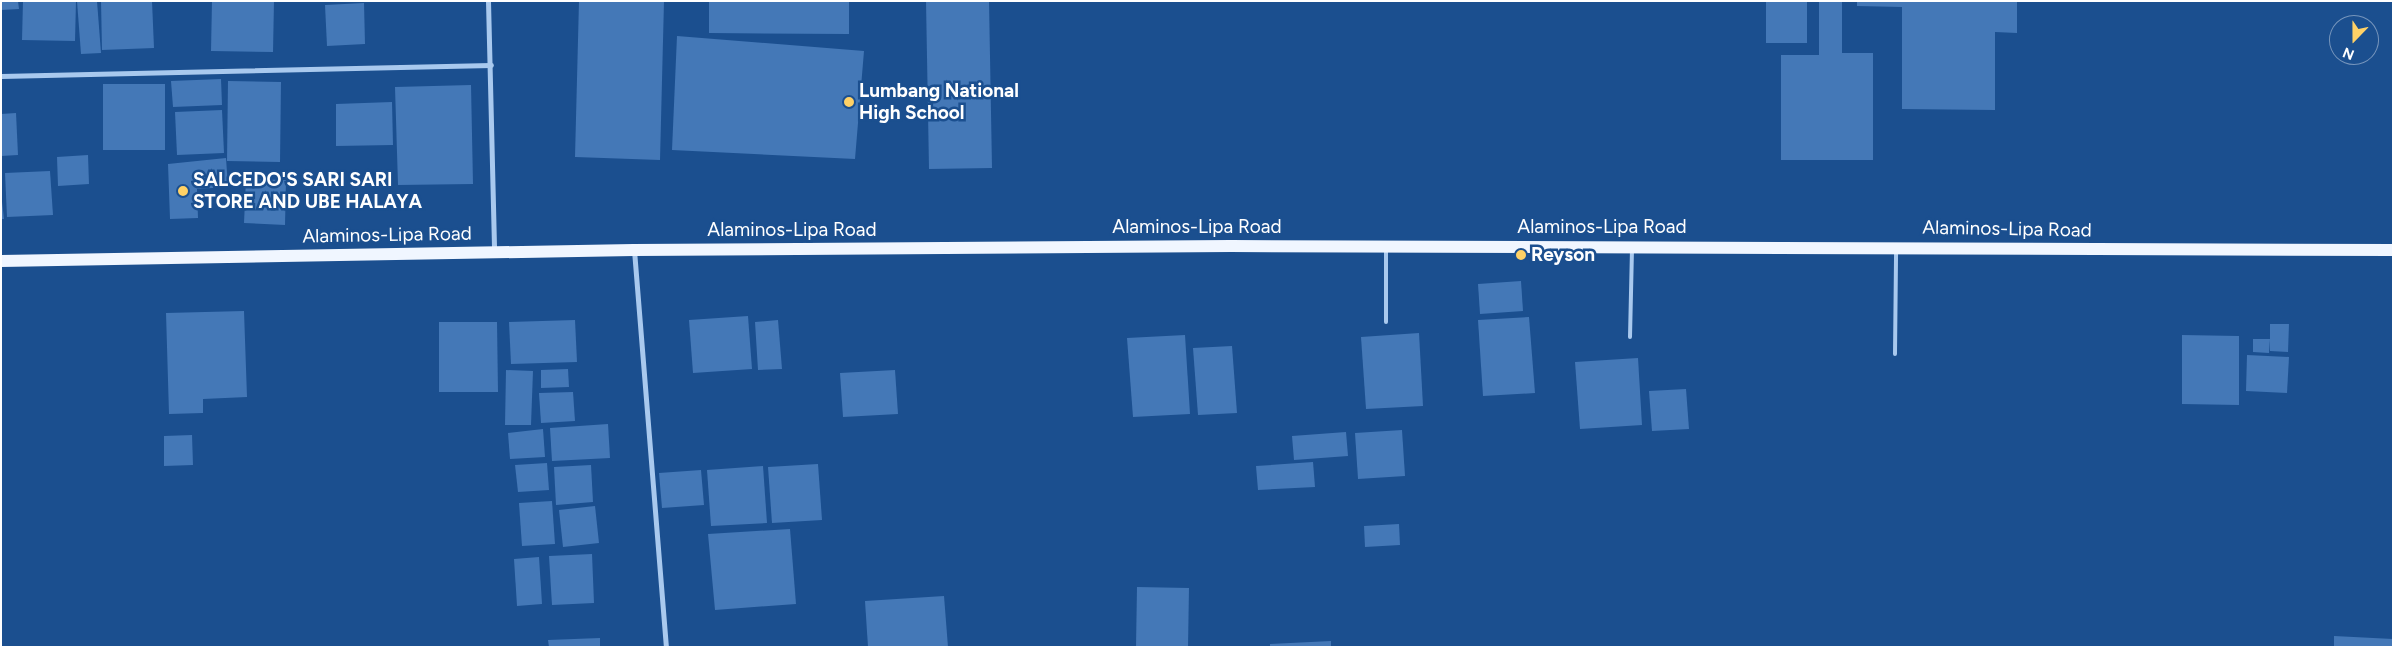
<!DOCTYPE html>
<html>
<head>
<meta charset="utf-8">
<style>
  body { margin:0 }
  #map { position:relative; width:2394px; height:648px; overflow:hidden; background:#1b4f8f; font-family:Figtree,sans-serif }
  div>[style] { position:absolute }
  [style*='--x'] { left:calc(var(--x)*1px); top:calc(var(--y)*1px); width:calc(var(--w)*1px); rotate:calc(var(--a)*1deg) }
  .building>* { inset:0; background:#4478b7 }
  .lane>* { height:4px; margin:-2px; padding:0 2px; transform-origin:2px; border-radius:2px; background:#a9c9ee }
  .street>* { height:5px; margin:-2.5px; padding:0 2.5px; transform-origin:2.5px; border-radius:2.5px; background:#a9c9ee }
  .primary>* { height:12px; margin:-6px; padding:0 6px; transform-origin:6px; border-radius:6px; background:#f0f6ff }
  .dots>* { width:14px; height:14px; translate:-50% -50%; box-sizing:border-box; border:2px solid #1b4f8f; border-radius:50% }
  span { translate:-50% -50%; white-space:nowrap; text-align:center; line-height:1.15; -webkit-text-stroke:5px #1b4f8f; paint-order:stroke }
  .poi-label { font-size:19px; color:#fff; font-weight:700 }
  .left { translate:0 -50%; text-align:left }
  .street-label { font-size:19px; color:#fff }
  .frame { position:absolute; inset:0; border:2px solid #fff; pointer-events:none }
  .north { position:absolute; left:2329px; top:15px; width:50px; height:50px; box-sizing:border-box; background:#1b4f8f; border:1px solid #7695bc; border-radius:50%; rotate:202deg; font-size:14px; font-weight:700; line-height:20px; text-align:center; color:#fff }
  .north::after { content:''; display:block; margin:auto; width:18px; height:22px; background:#ffd166; clip-path:polygon(50% 0,100% 100%,50% 72%,0 100%) }
</style>
</head>
<body>
<div id="map">
  <div class="building">
    <div style="clip-path:polygon(1px 1px,18px 1px,19px 9px,1px 10px)"></div>
    <div style="clip-path:polygon(23px 1px,76px 1px,75px 41px,22px 40px)"></div>
    <div style="clip-path:polygon(77px 1px,97px 1px,101px 53px,81px 54px)"></div>
    <div style="clip-path:polygon(101px 1px,152px 1px,154px 48px,102px 50px)"></div>
    <div style="clip-path:polygon(212px 1px,274px 1px,273px 52px,211px 51px)"></div>
    <div style="clip-path:polygon(579px 1px,664px 1px,660px 160px,575px 157px)"></div>
    <div style="clip-path:polygon(709px 1px,849px 1px,849px 34px,709px 33px)"></div>
    <div style="clip-path:polygon(926px 1px,989px 1px,992px 168px,929px 169px)"></div>
    <div style="clip-path:polygon(1766px 1px,1807px 1px,1807px 43px,1766px 43px)"></div>
    <div style="clip-path:polygon(1819px 1px,1842px 1px,1842px 53px,1873px 53px,1873px 160px,1781px 160px,1781px 55px,1819px 55px)"></div>
    <div style="clip-path:polygon(1857px 1px,2017px 1px,2017px 33px,1995px 32px,1995px 110px,1902px 109px,1902px 7px,1857px 6px)"></div>
    <div style="clip-path:polygon(364px 3px,365px 44px,327px 46px,325px 5px)"></div>
    <div style="clip-path:polygon(677px 36px,864px 51px,855px 159px,672px 150px)"></div>
    <div style="clip-path:polygon(221px 79px,222px 105px,173px 107px,171px 81px)"></div>
    <div style="clip-path:polygon(228px 81px,281px 82px,280px 162px,227px 161px)"></div>
    <div style="clip-path:polygon(103px 84px,165px 84px,165px 150px,103px 150px)"></div>
    <div style="clip-path:polygon(471px 85px,473px 184px,398px 185px,395px 87px)"></div>
    <div style="clip-path:polygon(392px 102px,393px 145px,336px 146px,336px 104px)"></div>
    <div style="clip-path:polygon(222px 110px,224px 153px,177px 155px,175px 112px)"></div>
    <div style="clip-path:polygon(16px 113px,18px 155px,1px 156px,1px 114px)"></div>
    <div style="clip-path:polygon(88px 155px,89px 184px,58px 186px,57px 157px)"></div>
    <div style="clip-path:polygon(226px 158px,228px 187px,197px 189px,198px 218px,170px 219px,168px 164px)"></div>
    <div style="clip-path:polygon(50px 171px,53px 215px,7px 217px,5px 173px)"></div>
    <div style="clip-path:polygon(246px 179px,286px 180px,285px 225px,244px 223px)"></div>
    <div style="clip-path:polygon(1px 193px,4px 219px,1px 219px)"></div>
    <div style="clip-path:polygon(1521px 281px,1523px 311px,1480px 314px,1478px 284px)"></div>
    <div style="clip-path:polygon(244px 311px,247px 397px,203px 399px,203px 413px,169px 414px,166px 313px)"></div>
    <div style="clip-path:polygon(748px 316px,752px 369px,693px 373px,689px 320px)"></div>
    <div style="clip-path:polygon(1529px 317px,1535px 393px,1483px 396px,1478px 320px)"></div>
    <div style="clip-path:polygon(575px 320px,577px 362px,511px 364px,509px 322px)"></div>
    <div style="clip-path:polygon(778px 320px,782px 369px,758px 370px,755px 322px)"></div>
    <div style="clip-path:polygon(439px 322px,497px 322px,498px 392px,439px 392px)"></div>
    <div style="clip-path:polygon(2270px 324px,2289px 324px,2288px 352px,2270px 351px)"></div>
    <div style="clip-path:polygon(1419px 333px,1423px 406px,1366px 409px,1361px 337px)"></div>
    <div style="clip-path:polygon(1185px 335px,1190px 414px,1133px 417px,1127px 338px)"></div>
    <div style="clip-path:polygon(2182px 335px,2239px 336px,2239px 405px,2182px 404px)"></div>
    <div style="clip-path:polygon(2253px 339px,2270px 339px,2269px 353px,2253px 352px)"></div>
    <div style="clip-path:polygon(1232px 346px,1237px 413px,1198px 415px,1193px 348px)"></div>
    <div style="clip-path:polygon(2247px 355px,2289px 357px,2287px 393px,2246px 391px)"></div>
    <div style="clip-path:polygon(1638px 358px,1642px 425px,1580px 429px,1575px 362px)"></div>
    <div style="clip-path:polygon(568px 369px,569px 387px,541px 388px,541px 370px)"></div>
    <div style="clip-path:polygon(506px 370px,533px 371px,531px 425px,505px 425px)"></div>
    <div style="clip-path:polygon(895px 370px,898px 414px,843px 417px,840px 373px)"></div>
    <div style="clip-path:polygon(1686px 389px,1689px 429px,1652px 431px,1649px 391px)"></div>
    <div style="clip-path:polygon(573px 392px,575px 421px,541px 423px,539px 393px)"></div>
    <div style="clip-path:polygon(608px 424px,610px 458px,552px 461px,550px 428px)"></div>
    <div style="clip-path:polygon(543px 429px,545px 457px,510px 459px,508px 433px)"></div>
    <div style="clip-path:polygon(1402px 430px,1405px 476px,1358px 479px,1355px 433px)"></div>
    <div style="clip-path:polygon(1346px 432px,1348px 456px,1294px 460px,1292px 436px)"></div>
    <div style="clip-path:polygon(192px 435px,193px 465px,164px 466px,164px 436px)"></div>
    <div style="clip-path:polygon(1313px 462px,1315px 487px,1258px 490px,1256px 466px)"></div>
    <div style="clip-path:polygon(547px 463px,549px 490px,518px 492px,515px 465px)"></div>
    <div style="clip-path:polygon(818px 464px,822px 520px,772px 523px,768px 467px)"></div>
    <div style="clip-path:polygon(591px 465px,593px 502px,556px 505px,554px 467px)"></div>
    <div style="clip-path:polygon(763px 466px,767px 523px,711px 526px,707px 470px)"></div>
    <div style="clip-path:polygon(701px 470px,704px 505px,662px 508px,659px 473px)"></div>
    <div style="clip-path:polygon(552px 501px,555px 544px,522px 546px,519px 503px)"></div>
    <div style="clip-path:polygon(595px 506px,599px 543px,563px 547px,559px 510px)"></div>
    <div style="clip-path:polygon(1399px 524px,1400px 545px,1365px 547px,1364px 526px)"></div>
    <div style="clip-path:polygon(790px 529px,796px 604px,715px 610px,708px 534px)"></div>
    <div style="clip-path:polygon(592px 554px,594px 603px,552px 605px,549px 556px)"></div>
    <div style="clip-path:polygon(539px 557px,542px 604px,517px 606px,514px 559px)"></div>
    <div style="clip-path:polygon(1137px 587px,1189px 588px,1188px 647px,1136px 647px)"></div>
    <div style="clip-path:polygon(944px 596px,948px 647px,868px 647px,865px 601px)"></div>
    <div style="clip-path:polygon(2334px 636px,2393px 639px,2393px 647px,2334px 647px)"></div>
    <div style="clip-path:polygon(600px 638px,600px 647px,549px 647px,548px 640px)"></div>
    <div style="clip-path:polygon(1331px 641px,1331px 647px,1270px 647px,1270px 644px)"></div>
  </div>
  <div class="lane">
    <div style="--x:1386;--y:249;--w:73;--a:90"></div>
    <div style="--x:1630;--y:337;--w:88;--a:-88.7"></div>
    <div style="--x:1895;--y:354;--w:103;--a:-89.4"></div>
  </div>
  <div class="street">
    <div style="--x:488;--y:1;--w:250;--a:88.6"></div>
    <div style="--x:1;--y:76;--w:490;--a:-1.3"></div>
    <div style="--x:634;--y:250;--w:398;--a:85.4"></div>
  </div>
  <div class="primary">
    <div style="--x:1;--y:261;--w:633;--a:-1"></div>
    <div style="--x:634;--y:250;--w:597;--a:-0.38"></div>
    <div style="--x:1231;--y:246;--w:1162;--a:0.2"></div>
  </div>
  <div class="dots">
    <div style="left:849px;top:102px;background:#ffd166"></div>
    <div style="left:183px;top:191px;background:#ffd166"></div>
    <div style="left:1521px;top:255px;background:#ffd166"></div>
  </div>
  <div class="poi-label">
    <span class="left" style="left:859px;top:102px">Lumbang National<br>High School</span>
    <span class="left" style="left:193px;top:191px">SALCEDO'S SARI SARI<br>STORE AND UBE HALAYA</span>
    <span class="left" style="left:1531px;top:255px">Reyson</span>
  </div>
  <div class="street-label">
    <span style="left:1197px;top:227px">Alaminos-Lipa Road</span>
    <span style="left:1602px;top:227px">Alaminos-Lipa Road</span>
    <span style="left:2007px;top:229px;rotate:1deg">Alaminos-Lipa Road</span>
    <span style="left:792px;top:230px">Alaminos-Lipa Road</span>
    <span style="left:387px;top:235px;rotate:-1deg">Alaminos-Lipa Road</span>
  </div>
  <div class="frame"></div>
  <div class="north">N</div>
</div>
</body>
</html>
